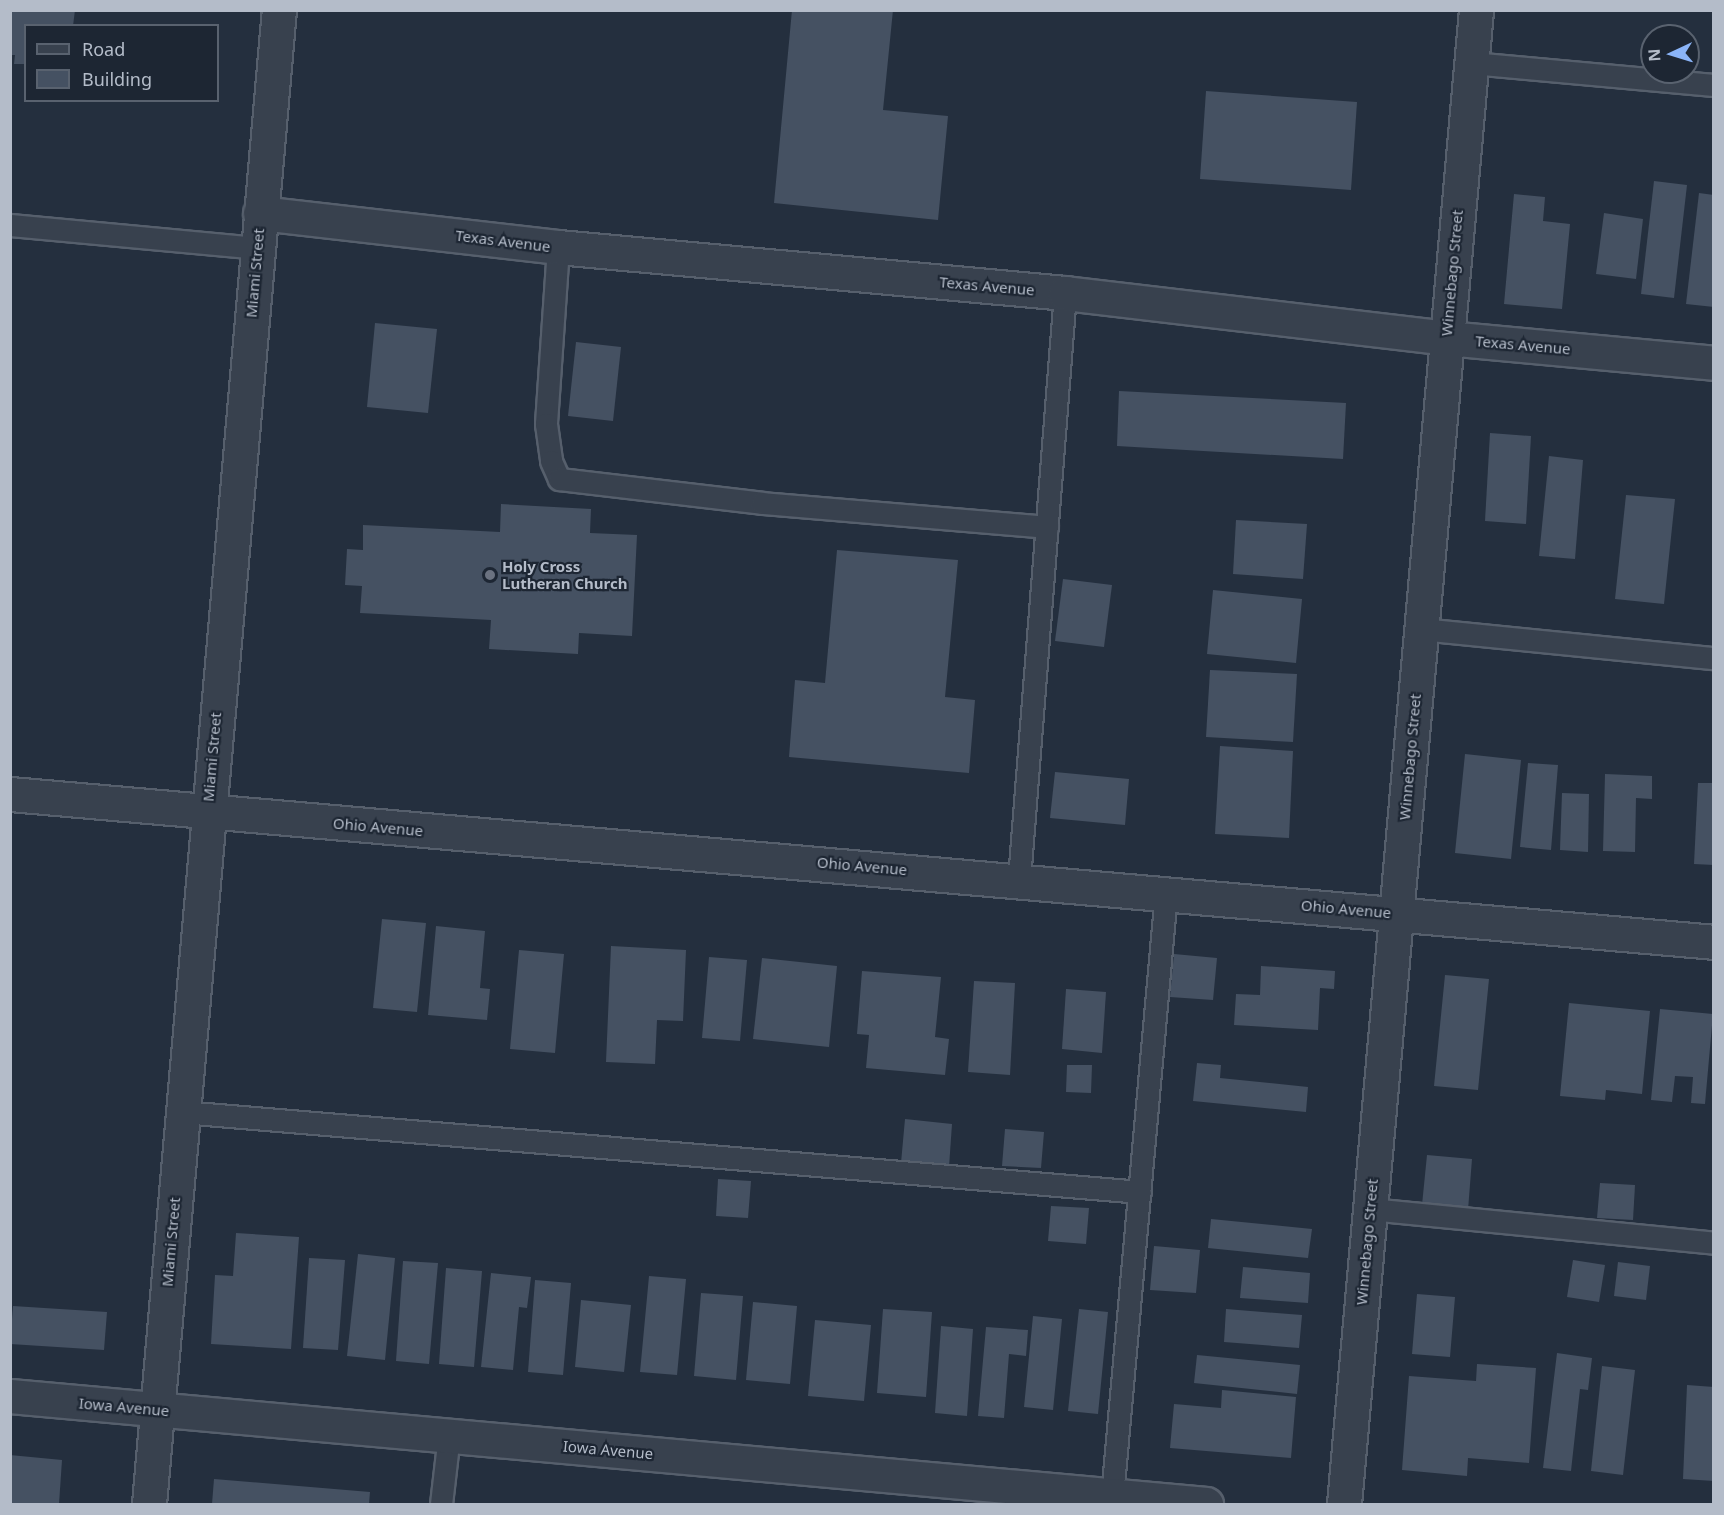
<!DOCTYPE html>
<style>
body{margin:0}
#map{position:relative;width:1724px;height:1515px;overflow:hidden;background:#242f3e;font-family:"Noto Sans",sans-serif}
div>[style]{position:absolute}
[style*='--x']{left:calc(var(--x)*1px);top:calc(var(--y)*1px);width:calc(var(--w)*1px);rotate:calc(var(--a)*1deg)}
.building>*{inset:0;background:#455162}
.roads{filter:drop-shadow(2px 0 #565f6c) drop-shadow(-2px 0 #565f6c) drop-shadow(0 2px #565f6c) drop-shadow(0 -2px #565f6c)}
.service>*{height:21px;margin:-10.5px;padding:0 10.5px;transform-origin:10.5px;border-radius:10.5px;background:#38414e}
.minor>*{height:33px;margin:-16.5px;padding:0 16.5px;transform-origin:16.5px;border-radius:16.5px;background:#38414e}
.dots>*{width:16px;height:16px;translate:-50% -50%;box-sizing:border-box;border:3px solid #1d2633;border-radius:50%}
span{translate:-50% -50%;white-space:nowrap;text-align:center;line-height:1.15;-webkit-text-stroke:4.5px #1d2633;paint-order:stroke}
.street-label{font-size:15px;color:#b4bcc9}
.poi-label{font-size:15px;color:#b4bcc9;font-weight:700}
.left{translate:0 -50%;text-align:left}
.frame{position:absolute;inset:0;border:12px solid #b4bcc9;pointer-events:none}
.legend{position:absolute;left:24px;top:24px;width:195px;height:78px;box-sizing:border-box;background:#1d2633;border:2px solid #59626f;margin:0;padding:8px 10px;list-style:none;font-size:18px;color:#b4bcc9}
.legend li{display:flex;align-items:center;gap:12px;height:30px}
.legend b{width:30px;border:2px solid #59626f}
.north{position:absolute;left:1640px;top:24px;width:60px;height:60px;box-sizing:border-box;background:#1d2633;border:2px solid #59626f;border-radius:50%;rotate:266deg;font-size:16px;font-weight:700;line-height:24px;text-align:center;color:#b4bcc9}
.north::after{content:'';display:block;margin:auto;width:21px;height:27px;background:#8ab4f8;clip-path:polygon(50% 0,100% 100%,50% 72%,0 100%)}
</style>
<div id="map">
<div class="building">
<i style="clip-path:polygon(10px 10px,75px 10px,73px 26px,26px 26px,26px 64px,14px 64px,15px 55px,10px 55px)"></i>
<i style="clip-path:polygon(792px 10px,893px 10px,883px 110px,948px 116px,938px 220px,774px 203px)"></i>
<i style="clip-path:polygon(1206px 91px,1357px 102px,1351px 190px,1200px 179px)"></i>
<i style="clip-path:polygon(1654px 181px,1687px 185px,1674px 298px,1641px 294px)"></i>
<i style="clip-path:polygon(1699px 193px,1714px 195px,1714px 307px,1686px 304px)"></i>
<i style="clip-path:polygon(1514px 194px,1545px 197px,1543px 221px,1570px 224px,1562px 309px,1504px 304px)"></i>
<i style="clip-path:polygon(1604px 213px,1643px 219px,1636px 279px,1596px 274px)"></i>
<i style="clip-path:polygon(375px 323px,437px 329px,428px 413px,367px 407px)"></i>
<i style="clip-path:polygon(576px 342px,621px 347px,613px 421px,568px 416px)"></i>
<i style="clip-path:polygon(1119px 391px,1346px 403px,1343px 459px,1117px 446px)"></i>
<i style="clip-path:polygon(1490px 433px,1531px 436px,1526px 524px,1485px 521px)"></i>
<i style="clip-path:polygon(1549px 456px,1583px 460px,1575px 559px,1539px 556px)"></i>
<i style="clip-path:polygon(1626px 495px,1675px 499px,1664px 604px,1615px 599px)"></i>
<i style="clip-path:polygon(501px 504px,591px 509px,590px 533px,637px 535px,632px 636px,579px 633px,578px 654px,489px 649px,491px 620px,360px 613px,362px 586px,345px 585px,347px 549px,363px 550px,363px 525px,500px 532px)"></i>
<i style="clip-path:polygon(1236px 520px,1307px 524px,1303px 579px,1233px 574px)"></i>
<i style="clip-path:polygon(837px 550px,958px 560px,945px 697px,975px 700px,969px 773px,789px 757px,795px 680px,825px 683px)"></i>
<i style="clip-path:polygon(1063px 579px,1112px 585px,1104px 647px,1055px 641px)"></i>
<i style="clip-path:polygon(1213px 590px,1302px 599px,1296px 663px,1207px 654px)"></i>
<i style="clip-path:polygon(1210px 670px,1297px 674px,1293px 742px,1206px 737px)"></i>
<i style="clip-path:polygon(1220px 746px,1293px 751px,1289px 838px,1215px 834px)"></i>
<i style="clip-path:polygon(1465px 754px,1521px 760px,1511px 859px,1455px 853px)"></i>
<i style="clip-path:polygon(1528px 763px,1558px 765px,1551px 850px,1520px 847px)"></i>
<i style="clip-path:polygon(1055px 772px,1129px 779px,1125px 825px,1050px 818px)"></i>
<i style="clip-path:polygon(1605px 774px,1652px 776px,1652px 799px,1636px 798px,1635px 852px,1603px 851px)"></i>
<i style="clip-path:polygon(1698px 783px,1714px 783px,1714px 865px,1694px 864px)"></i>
<i style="clip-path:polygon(1562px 793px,1589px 794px,1588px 852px,1560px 850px)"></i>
<i style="clip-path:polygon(382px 919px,426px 923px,417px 1012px,373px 1008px)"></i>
<i style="clip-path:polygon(436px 926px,485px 931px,480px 988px,490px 989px,487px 1020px,428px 1015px)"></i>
<i style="clip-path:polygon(611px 946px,686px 950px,683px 1021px,657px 1020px,655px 1064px,606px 1062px)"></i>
<i style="clip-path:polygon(519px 950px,564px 954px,555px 1053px,510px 1049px)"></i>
<i style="clip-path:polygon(1174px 954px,1217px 958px,1213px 1000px,1170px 997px)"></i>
<i style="clip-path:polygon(709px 957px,747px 960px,740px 1041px,702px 1038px)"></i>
<i style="clip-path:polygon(762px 958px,837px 966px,829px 1047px,753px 1039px)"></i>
<i style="clip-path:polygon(1261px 966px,1335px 971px,1334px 989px,1320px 988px,1318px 1030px,1234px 1025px,1236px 994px,1260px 995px)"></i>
<i style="clip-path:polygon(862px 971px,941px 977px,935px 1037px,949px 1039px,945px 1075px,866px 1068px,869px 1035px,857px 1034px)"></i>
<i style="clip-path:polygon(1445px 975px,1489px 979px,1478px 1090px,1434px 1086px)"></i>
<i style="clip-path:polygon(974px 981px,1015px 983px,1010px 1075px,968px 1072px)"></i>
<i style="clip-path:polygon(1066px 989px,1106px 992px,1102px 1053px,1062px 1049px)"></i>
<i style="clip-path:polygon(1569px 1003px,1650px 1011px,1642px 1094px,1606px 1090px,1605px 1100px,1560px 1096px)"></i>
<i style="clip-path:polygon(1660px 1009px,1713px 1014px,1705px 1104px,1691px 1103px,1693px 1077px,1675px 1076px,1672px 1102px,1651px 1100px)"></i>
<i style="clip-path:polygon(1197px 1063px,1221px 1065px,1220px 1078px,1308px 1087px,1306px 1112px,1193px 1101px)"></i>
<i style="clip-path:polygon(1067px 1065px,1092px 1065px,1091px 1093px,1066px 1092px)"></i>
<i style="clip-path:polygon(905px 1119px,952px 1124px,949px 1167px,901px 1163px)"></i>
<i style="clip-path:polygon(1005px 1129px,1044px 1132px,1041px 1168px,1002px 1166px)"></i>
<i style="clip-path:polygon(1427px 1155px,1472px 1159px,1468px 1210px,1422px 1205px)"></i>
<i style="clip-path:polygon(718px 1179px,751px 1181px,748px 1218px,716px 1216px)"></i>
<i style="clip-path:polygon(1600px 1183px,1635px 1185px,1633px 1220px,1597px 1218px)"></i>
<i style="clip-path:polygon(1051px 1206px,1089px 1208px,1086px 1244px,1048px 1241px)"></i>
<i style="clip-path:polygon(1211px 1219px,1312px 1229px,1308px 1258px,1208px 1248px)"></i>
<i style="clip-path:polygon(236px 1233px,299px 1237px,291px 1349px,211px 1344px,215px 1275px,233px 1276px)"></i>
<i style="clip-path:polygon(1154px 1246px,1200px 1250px,1196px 1293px,1150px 1290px)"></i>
<i style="clip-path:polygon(358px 1254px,395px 1258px,385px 1360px,347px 1356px)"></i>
<i style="clip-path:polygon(309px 1258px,345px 1260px,338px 1350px,303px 1348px)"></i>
<i style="clip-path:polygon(1573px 1260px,1605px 1265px,1599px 1302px,1567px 1297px)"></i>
<i style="clip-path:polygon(403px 1261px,438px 1263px,429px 1364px,396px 1361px)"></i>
<i style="clip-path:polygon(1618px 1262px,1650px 1266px,1646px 1300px,1614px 1296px)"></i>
<i style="clip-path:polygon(1243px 1267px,1310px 1273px,1308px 1303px,1240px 1298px)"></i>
<i style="clip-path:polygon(446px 1268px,482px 1271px,474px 1367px,439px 1364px)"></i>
<i style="clip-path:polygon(491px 1273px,531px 1277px,527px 1308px,519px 1307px,513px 1370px,481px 1367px)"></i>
<i style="clip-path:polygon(649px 1276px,686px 1279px,677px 1375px,640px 1372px)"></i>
<i style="clip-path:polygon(535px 1280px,571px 1283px,563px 1375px,528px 1372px)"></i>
<i style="clip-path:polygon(701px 1293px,743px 1296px,736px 1380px,694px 1376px)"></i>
<i style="clip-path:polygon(1417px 1294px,1455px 1297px,1450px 1357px,1412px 1354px)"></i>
<i style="clip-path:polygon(581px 1300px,631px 1305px,624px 1372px,575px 1367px)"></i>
<i style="clip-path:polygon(753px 1302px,797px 1306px,790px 1384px,746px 1380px)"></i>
<i style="clip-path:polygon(13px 1306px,107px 1312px,104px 1350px,10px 1344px)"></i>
<i style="clip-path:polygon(883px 1309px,932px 1312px,926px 1397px,877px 1393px)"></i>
<i style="clip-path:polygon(1079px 1309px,1108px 1312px,1098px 1414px,1068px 1411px)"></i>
<i style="clip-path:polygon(1226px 1309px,1302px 1315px,1299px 1348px,1224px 1342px)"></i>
<i style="clip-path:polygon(1033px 1316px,1062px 1319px,1053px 1410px,1024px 1407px)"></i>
<i style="clip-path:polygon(815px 1320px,871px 1325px,864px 1401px,808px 1396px)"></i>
<i style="clip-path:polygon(941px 1326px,973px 1329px,967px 1416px,935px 1413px)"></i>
<i style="clip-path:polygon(986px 1327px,1028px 1330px,1026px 1356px,1009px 1354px,1004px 1418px,978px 1416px)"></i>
<i style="clip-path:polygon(1557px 1353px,1592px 1358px,1588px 1390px,1580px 1389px,1571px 1471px,1543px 1468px)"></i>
<i style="clip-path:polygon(1197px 1355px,1300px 1365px,1297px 1394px,1194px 1383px)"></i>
<i style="clip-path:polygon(1477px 1364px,1536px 1368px,1529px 1463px,1468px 1458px,1467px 1476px,1402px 1470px,1409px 1376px,1476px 1381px)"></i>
<i style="clip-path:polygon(1602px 1366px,1635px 1370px,1623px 1475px,1591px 1471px)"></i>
<i style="clip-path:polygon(1687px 1385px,1714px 1387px,1714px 1481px,1683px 1479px)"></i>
<i style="clip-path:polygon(1222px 1390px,1296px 1397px,1291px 1458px,1170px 1448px,1174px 1404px,1221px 1408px)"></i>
<i style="clip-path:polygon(10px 1455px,62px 1460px,59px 1504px,10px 1504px)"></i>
<i style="clip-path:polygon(214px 1479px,370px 1492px,369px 1504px,212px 1504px)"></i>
</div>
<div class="roads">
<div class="service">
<i style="--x:1471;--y:63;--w:244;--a:5.2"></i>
<i style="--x:10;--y:225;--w:248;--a:5.3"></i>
<i style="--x:558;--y:247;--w:177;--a:93.9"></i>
<i style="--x:546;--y:424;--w:37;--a:82"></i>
<i style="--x:551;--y:461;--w:20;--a:66"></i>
<i style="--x:559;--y:479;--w:204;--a:6.7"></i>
<i style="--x:762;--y:503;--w:286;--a:4.8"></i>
<i style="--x:1421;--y:629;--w:294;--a:5.7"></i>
<i style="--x:1019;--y:879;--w:588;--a:-85.51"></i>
<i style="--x:182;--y:1112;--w:961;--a:4.77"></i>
<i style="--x:1370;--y:1209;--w:346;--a:5.6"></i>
<i style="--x:1112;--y:1496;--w:605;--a:-84.88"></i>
<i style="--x:441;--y:1504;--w:69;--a:-83.4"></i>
</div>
<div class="minor">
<i style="--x:260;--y:213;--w:300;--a:6.5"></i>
<i style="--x:558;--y:247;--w:509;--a:5.18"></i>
<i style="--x:1065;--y:293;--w:385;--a:6.7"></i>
<i style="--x:1447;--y:338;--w:268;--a:5.3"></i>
<i style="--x:10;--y:794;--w:1710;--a:4.96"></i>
<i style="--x:10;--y:1396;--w:1201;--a:5.16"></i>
<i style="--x:149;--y:1504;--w:1500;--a:-85.03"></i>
<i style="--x:1344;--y:1504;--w:1500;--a:-84.95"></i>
</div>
</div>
<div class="dots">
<i style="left:490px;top:575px;background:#6b7280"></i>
</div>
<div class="street-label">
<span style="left:503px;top:241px;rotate:7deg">Texas Avenue</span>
<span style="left:255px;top:273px;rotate:-85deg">Miami Street</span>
<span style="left:1452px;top:273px;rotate:-85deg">Winnebago Street</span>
<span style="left:987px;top:286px;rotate:5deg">Texas Avenue</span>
<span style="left:1523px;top:345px;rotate:5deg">Texas Avenue</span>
<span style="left:212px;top:757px;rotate:-85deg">Miami Street</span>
<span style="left:1410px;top:757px;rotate:-85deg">Winnebago Street</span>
<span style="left:378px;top:827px;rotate:5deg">Ohio Avenue</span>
<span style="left:862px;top:866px;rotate:5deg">Ohio Avenue</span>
<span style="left:1346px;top:909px;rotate:5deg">Ohio Avenue</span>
<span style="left:171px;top:1242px;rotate:-85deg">Miami Street</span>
<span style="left:1367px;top:1242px;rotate:-85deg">Winnebago Street</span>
<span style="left:124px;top:1407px;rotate:5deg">Iowa Avenue</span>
<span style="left:608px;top:1450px;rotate:5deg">Iowa Avenue</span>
</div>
<div class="poi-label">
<span class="left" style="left:502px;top:575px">Holy Cross<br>Lutheran Church</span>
</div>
<div class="frame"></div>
<ul class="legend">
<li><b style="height:8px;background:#38414e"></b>Road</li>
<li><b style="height:16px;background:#455162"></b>Building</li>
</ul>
<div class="north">N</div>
</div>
